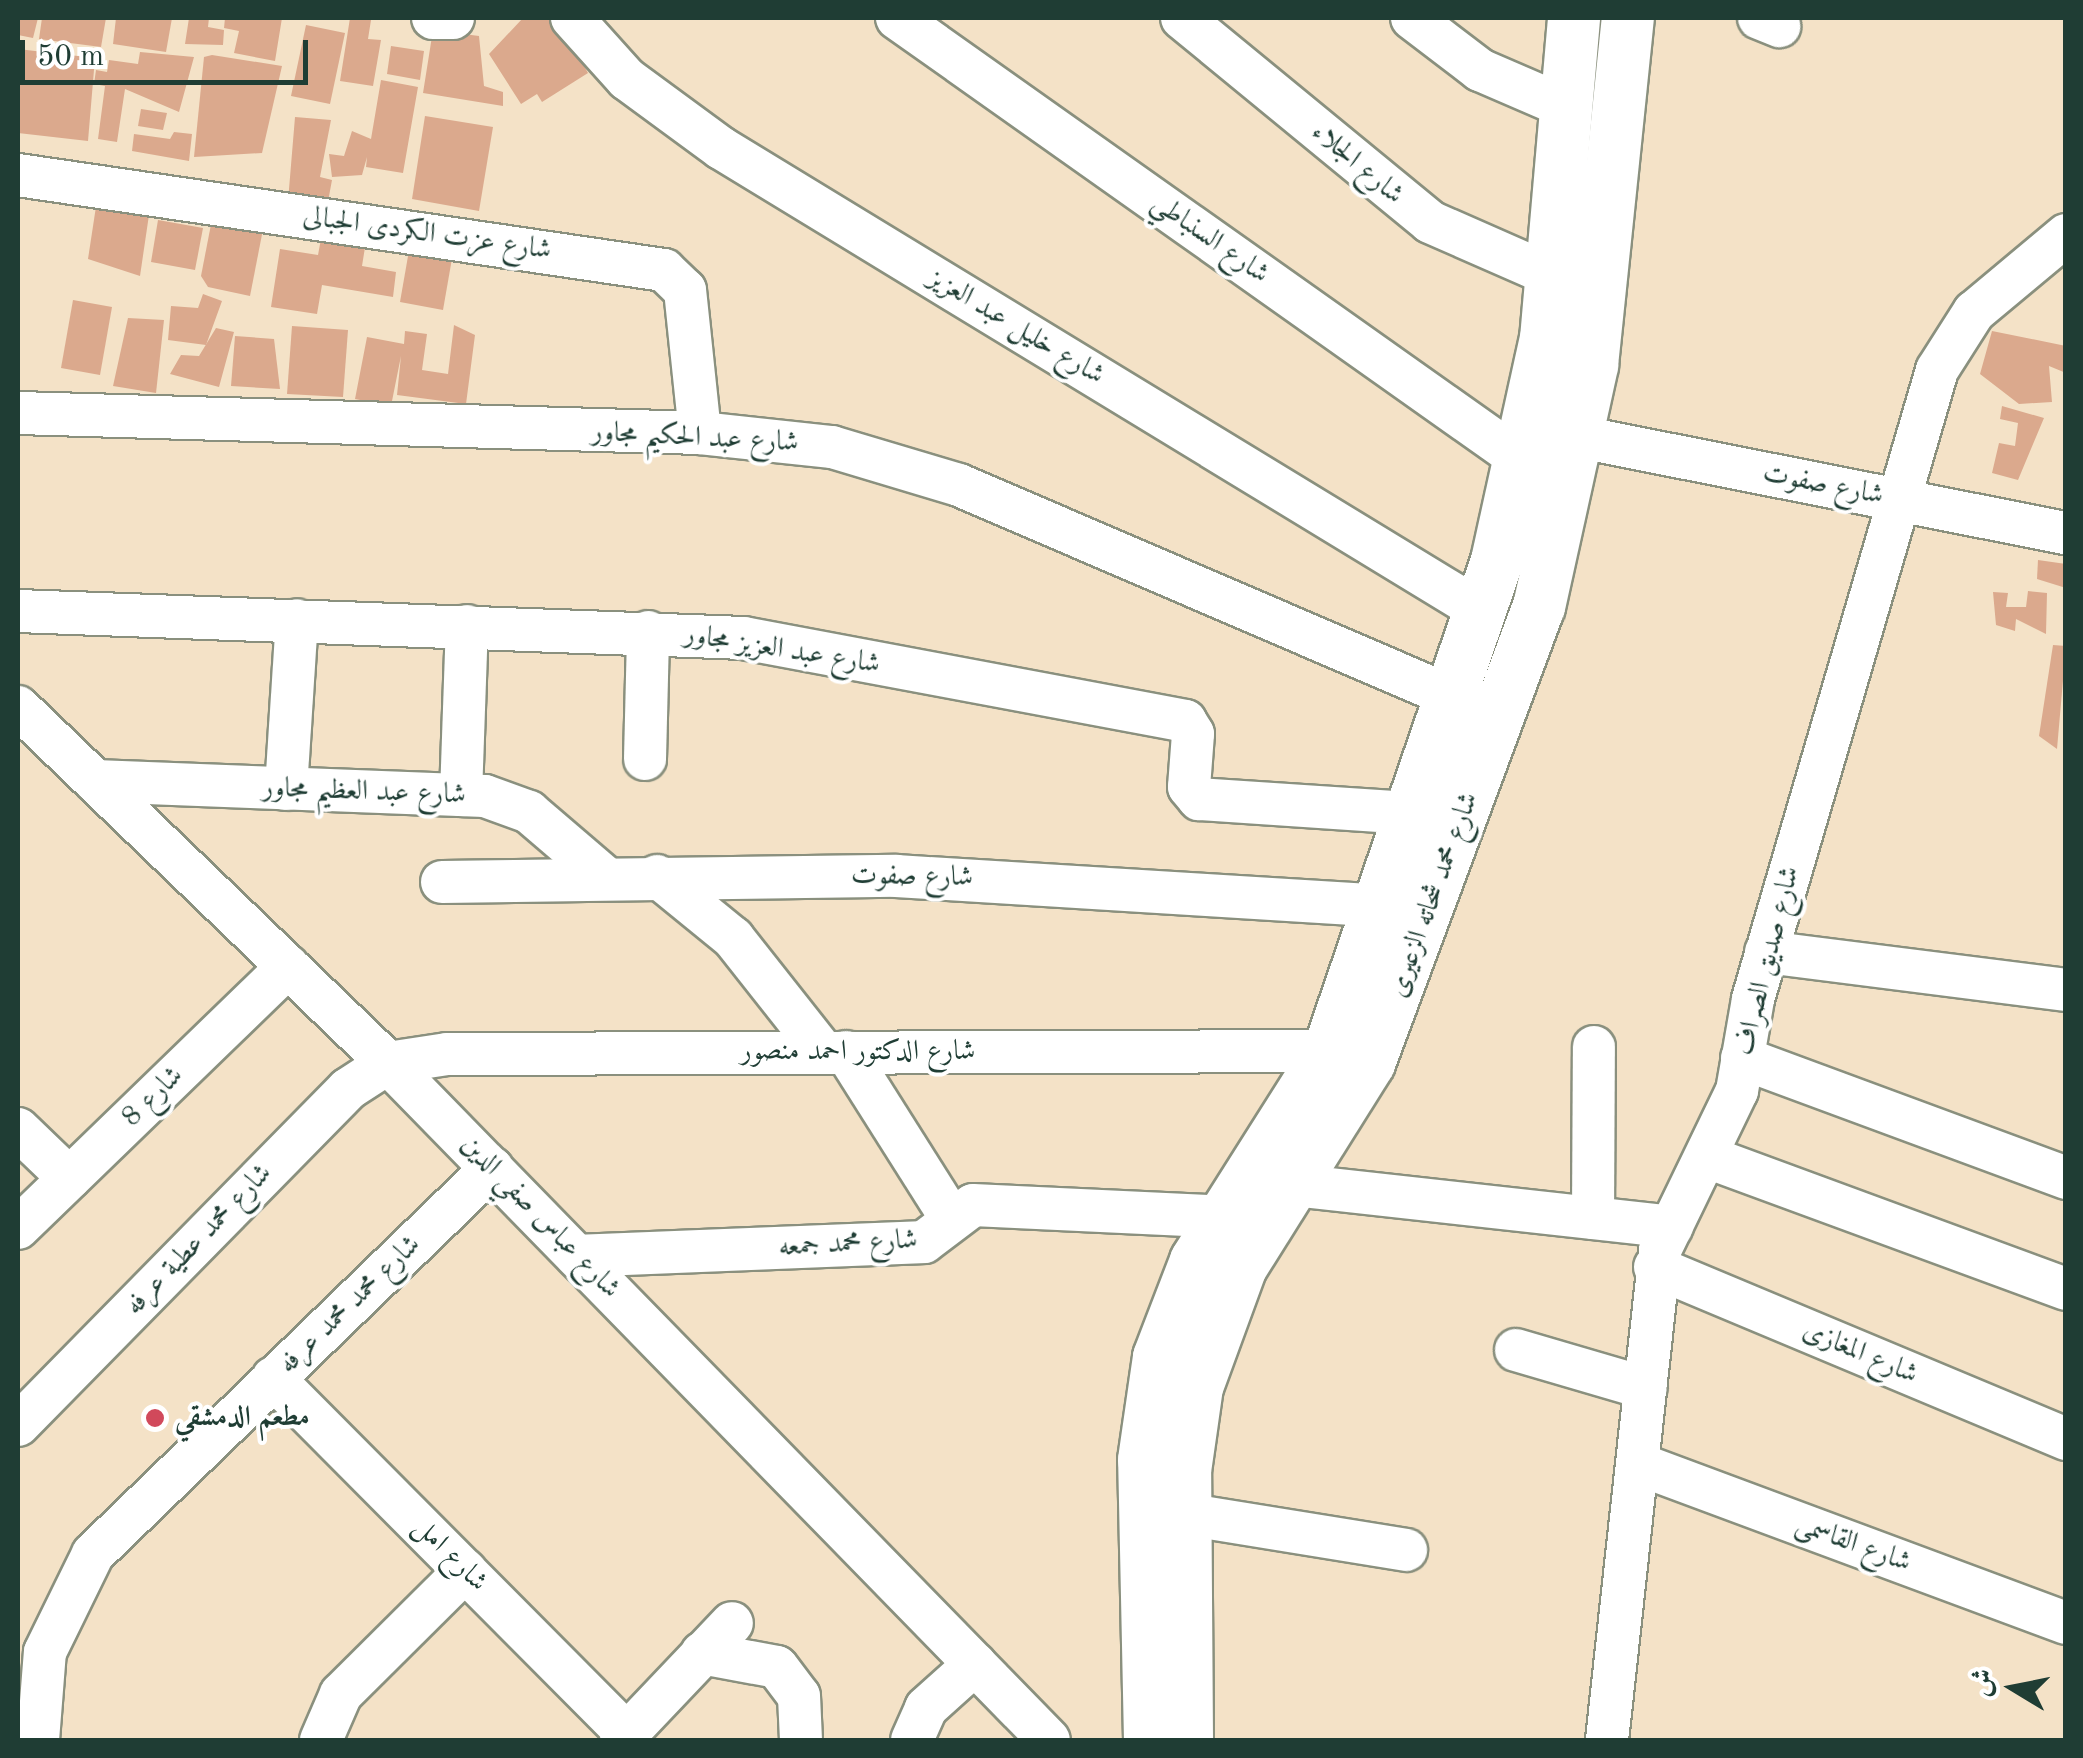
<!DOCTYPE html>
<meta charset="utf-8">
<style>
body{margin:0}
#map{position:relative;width:2083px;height:1758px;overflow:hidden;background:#f4e2c7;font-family:"Old Standard TT",Amiri,serif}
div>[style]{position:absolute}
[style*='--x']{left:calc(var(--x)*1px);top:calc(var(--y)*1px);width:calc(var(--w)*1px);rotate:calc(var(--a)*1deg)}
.building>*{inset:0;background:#dba98d}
.roads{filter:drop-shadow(2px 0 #8a907e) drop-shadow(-2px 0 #8a907e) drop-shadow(0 2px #8a907e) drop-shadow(0 -2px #8a907e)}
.minor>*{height:42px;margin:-21px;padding:0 21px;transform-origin:21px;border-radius:21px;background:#fff}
.tertiary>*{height:52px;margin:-26px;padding:0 26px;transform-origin:26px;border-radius:26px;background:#fff}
.dots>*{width:28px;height:28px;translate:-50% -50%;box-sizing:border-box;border:5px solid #fff;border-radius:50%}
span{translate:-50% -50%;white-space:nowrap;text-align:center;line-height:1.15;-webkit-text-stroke:8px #fff;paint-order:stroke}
.street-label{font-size:28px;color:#1f3d34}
.poi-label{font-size:28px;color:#1f3d34;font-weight:700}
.left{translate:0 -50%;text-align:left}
.frame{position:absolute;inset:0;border:20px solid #1f3d34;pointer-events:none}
.north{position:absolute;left:1963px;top:1638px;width:100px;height:100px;-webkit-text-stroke:8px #fff;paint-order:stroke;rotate:280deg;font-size:28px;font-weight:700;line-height:40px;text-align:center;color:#1f3d34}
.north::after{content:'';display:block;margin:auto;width:35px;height:45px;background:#1f3d34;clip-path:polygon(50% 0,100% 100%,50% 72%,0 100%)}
.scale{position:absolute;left:20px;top:40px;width:288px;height:45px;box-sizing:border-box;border:5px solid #1f3d34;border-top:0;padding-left:12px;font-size:30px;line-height:35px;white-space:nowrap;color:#1f3d34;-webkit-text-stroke:8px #fff;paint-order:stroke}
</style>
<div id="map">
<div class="building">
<i style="clip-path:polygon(18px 18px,38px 18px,33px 38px,18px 35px)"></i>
<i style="clip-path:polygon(42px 18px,106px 18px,101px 47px,39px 39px)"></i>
<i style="clip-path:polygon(116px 18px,172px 18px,166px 52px,113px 44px)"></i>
<i style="clip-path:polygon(189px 18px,209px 18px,208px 27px,224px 30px,223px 45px,185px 44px)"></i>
<i style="clip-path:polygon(225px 18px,282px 18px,275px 61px,234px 53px,239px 31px,224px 28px)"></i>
<i style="clip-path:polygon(350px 18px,371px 20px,368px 39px,381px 40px,373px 86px,340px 81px)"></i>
<i style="clip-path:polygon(523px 18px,557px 18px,588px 73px,542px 102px,537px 94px,521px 104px,489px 54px)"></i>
<i style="clip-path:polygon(306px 25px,345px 33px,330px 104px,291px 96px)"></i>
<i style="clip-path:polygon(433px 30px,479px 36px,484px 86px,503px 92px,503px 106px,423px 93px)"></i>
<i style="clip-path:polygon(391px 46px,424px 51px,420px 80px,387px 74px)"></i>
<i style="clip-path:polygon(18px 49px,95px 58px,88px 141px,18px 133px)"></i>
<i style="clip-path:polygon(140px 52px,194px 57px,179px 112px,125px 89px,117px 142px,98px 139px,105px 86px,94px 84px,96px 70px,107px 72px,109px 60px,138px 64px)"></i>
<i style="clip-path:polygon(212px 55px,282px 66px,262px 153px,194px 157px,204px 57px)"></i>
<i style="clip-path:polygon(381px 80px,418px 87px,403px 173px,366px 167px,367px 157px,362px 175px,332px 177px,329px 154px,344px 156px,352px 131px,371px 139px)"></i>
<i style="clip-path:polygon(141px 109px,167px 113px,163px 130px,138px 126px)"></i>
<i style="clip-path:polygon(425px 116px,493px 127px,479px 211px,412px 199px)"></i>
<i style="clip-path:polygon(295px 117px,331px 120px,320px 177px,332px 180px,327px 207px,288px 201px)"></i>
<i style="clip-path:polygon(174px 132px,192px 134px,189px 161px,132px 151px,134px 134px,170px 139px)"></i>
<i style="clip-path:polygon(97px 200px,150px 208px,140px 276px,88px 259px)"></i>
<i style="clip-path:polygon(214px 209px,265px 219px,250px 296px,208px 287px,201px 276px)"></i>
<i style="clip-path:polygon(158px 220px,203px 228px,195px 270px,151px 262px)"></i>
<i style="clip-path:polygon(323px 228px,367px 235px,362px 266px,396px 272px,393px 297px,322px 285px,317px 314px,271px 307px,280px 249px,318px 255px)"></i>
<i style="clip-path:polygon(411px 239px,454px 247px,443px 310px,400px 302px)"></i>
<i style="clip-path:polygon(203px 294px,222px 301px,206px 345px,168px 340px,171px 306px,198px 308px)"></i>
<i style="clip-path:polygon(73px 300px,112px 307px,100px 375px,61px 368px)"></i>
<i style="clip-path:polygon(128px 318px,164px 320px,156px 393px,113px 386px)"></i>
<i style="clip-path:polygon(454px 325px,475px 335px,466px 404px,397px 395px,401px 356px,391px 406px,355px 399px,367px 337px,404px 344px,405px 331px,427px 334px,422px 370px,448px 374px)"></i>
<i style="clip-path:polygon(292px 326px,348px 330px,343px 397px,287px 394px)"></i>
<i style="clip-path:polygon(216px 328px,234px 332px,219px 387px,170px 374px,181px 355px,199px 356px)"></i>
<i style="clip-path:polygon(1992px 331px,2066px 346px,2066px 373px,2049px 366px,2052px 402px,2019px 404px,1980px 374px)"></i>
<i style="clip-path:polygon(235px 336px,274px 339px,280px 389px,231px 386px)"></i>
<i style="clip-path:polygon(2002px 406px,2044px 418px,2018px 480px,1992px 473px,1999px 443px,2015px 446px,2018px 423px,2000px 419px)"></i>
<i style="clip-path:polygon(2038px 560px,2066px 564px,2066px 588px,2037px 579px)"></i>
<i style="clip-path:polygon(2028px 591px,2047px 593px,2046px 634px,2016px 619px,2015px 631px,1996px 625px,1993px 592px,2008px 593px,2006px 607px,2026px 607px)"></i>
<i style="clip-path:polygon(2053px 645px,2066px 646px,2057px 749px,2039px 736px)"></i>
</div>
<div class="roads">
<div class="minor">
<i style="--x:433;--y:18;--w:20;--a:0"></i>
<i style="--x:572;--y:18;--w:82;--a:48"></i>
<i style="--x:627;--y:79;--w:117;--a:36.3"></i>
<i style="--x:721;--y:148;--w:890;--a:31.35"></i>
<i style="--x:897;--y:18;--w:767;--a:35.29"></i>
<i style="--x:1182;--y:18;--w:321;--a:39.4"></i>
<i style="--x:1430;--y:222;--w:134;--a:23.7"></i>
<i style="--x:1412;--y:18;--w:86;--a:37.4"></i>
<i style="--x:1480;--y:70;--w:94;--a:23.3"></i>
<i style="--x:1759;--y:18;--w:22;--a:22"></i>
<i style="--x:18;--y:175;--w:653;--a:8.37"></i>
<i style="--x:664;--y:270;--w:29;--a:44"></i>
<i style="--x:685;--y:290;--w:144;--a:84"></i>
<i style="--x:18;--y:413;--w:682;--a:1.68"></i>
<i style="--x:700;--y:433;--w:133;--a:6.1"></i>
<i style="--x:832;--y:447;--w:133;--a:16.7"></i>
<i style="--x:959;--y:485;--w:567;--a:23.26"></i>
<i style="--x:1580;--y:437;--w:495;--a:11.2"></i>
<i style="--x:18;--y:611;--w:726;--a:2.13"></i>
<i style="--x:743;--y:638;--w:450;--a:10.6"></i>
<i style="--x:1185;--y:721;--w:15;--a:58"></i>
<i style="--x:1193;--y:734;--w:53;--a:94.3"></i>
<i style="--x:1189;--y:787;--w:16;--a:50"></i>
<i style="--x:1199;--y:799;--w:212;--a:3.8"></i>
<i style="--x:18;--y:707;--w:513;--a:43.9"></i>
<i style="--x:388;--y:1063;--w:946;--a:45.69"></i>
<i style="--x:645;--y:759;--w:127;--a:-88.6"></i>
<i style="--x:95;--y:781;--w:390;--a:2.2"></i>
<i style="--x:485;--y:796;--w:47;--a:20"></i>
<i style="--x:529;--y:812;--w:101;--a:40.6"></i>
<i style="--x:286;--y:789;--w:169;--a:-86.3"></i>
<i style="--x:461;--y:795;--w:169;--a:-88"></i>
<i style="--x:657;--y:876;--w:98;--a:39.2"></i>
<i style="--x:733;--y:938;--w:145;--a:51.7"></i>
<i style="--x:442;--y:882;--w:454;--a:-0.8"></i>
<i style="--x:896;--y:876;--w:486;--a:3.5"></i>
<i style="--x:1766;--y:952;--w:302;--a:7.2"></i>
<i style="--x:846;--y:1052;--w:193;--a:57.7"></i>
<i style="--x:1742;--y:1058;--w:346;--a:20.3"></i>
<i style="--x:18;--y:1129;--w:71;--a:43.9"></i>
<i style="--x:1710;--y:1158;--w:379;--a:20.2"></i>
<i style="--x:1293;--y:1185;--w:381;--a:6.3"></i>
<i style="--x:1593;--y:1218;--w:171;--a:-89.7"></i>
<i style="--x:18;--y:1228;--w:376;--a:-44.1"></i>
<i style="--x:577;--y:1256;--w:347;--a:-2.3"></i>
<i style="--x:924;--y:1242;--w:61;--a:-37.1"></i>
<i style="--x:973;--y:1205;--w:251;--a:2.7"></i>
<i style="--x:1655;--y:1267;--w:446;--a:22.7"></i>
<i style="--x:1516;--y:1350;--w:135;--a:16.3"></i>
<i style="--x:273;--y:1378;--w:501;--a:45.16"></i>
<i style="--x:18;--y:1425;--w:471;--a:-45.5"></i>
<i style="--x:348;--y:1089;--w:48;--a:-33"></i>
<i style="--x:388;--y:1063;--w:60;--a:-8.7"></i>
<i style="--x:447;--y:1054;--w:882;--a:-0.19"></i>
<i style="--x:1641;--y:1465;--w:453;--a:20.4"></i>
<i style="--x:1184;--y:1514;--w:225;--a:9.2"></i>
<i style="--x:702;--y:1653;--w:76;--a:10.6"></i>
<i style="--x:777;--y:1667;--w:36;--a:53"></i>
<i style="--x:799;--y:1696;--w:44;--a:87.4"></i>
<i style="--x:38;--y:1740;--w:88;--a:-85.5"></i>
<i style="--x:45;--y:1652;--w:109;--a:-63.9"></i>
<i style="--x:93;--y:1554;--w:555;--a:-44.05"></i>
<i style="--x:321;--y:1740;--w:50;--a:-66.5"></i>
<i style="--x:341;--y:1694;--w:175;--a:-44.8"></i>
<i style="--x:621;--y:1740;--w:161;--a:-46.5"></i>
<i style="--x:912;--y:1740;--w:35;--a:-66"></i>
<i style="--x:926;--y:1708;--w:66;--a:-41.9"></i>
<i style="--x:1607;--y:1740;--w:493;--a:-83.8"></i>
<i style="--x:1660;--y:1250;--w:177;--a:-64.2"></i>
<i style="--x:1737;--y:1091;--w:93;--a:-80.1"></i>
<i style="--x:1753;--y:999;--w:655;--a:-73.69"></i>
<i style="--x:1937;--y:370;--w:69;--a:-57.5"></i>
<i style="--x:1974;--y:312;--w:120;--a:-39.9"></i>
</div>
<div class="tertiary">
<i style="--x:1150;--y:1740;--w:280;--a:-91.2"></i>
<i style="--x:1144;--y:1460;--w:104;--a:-81.7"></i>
<i style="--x:1159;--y:1357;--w:103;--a:-68.9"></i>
<i style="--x:1196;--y:1261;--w:249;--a:-57.7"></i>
<i style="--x:1329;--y:1051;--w:518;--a:-71.08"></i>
<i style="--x:1497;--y:561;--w:227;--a:-77.6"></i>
<i style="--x:1546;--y:339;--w:322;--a:-85"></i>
<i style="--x:1187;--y:1740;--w:269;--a:-90.4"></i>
<i style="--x:1185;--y:1471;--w:85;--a:-81.9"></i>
<i style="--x:1197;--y:1387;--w:128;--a:-69.9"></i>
<i style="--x:1241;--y:1267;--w:241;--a:-57.9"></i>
<i style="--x:1369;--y:1063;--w:487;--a:-69.6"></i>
<i style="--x:1539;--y:607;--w:248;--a:-77.6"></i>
<i style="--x:1592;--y:365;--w:349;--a:-84.1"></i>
</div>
</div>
<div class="dots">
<i style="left:155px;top:1418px;background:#d1495b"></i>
</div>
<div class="street-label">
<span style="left:1357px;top:164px;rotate:40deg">شارع الجلاء</span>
<span style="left:427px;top:234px;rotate:8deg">شارع عزت الكردى الجبالى</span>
<span style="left:1210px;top:239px;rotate:35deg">شارع السنباطي</span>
<span style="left:1016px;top:327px;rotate:31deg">شارع خليل عبد العزيز</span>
<span style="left:695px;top:438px;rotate:3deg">شارع عبد الحكيم مجاور</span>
<span style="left:1823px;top:485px;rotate:11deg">شارع صفوت</span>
<span style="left:782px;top:650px;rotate:9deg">شارع عبد العزيز مجاور</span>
<span style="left:364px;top:792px;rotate:2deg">شارع عبد العظيم مجاور</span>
<span style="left:912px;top:877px;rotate:1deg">شارع صفوت</span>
<span style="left:1434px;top:895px;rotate:-70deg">شارع محمد شحاته الزعيرى</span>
<span style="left:1768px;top:961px;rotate:-76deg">شارع صديق الصراف</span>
<span style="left:858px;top:1052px">شارع الدكتور احمد منصور</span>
<span style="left:153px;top:1097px;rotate:-44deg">شارع 8</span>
<span style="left:540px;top:1217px;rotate:46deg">شارع عباس صفي الدين</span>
<span style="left:199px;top:1240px;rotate:-46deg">شارع محمد عطية عرفه</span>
<span style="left:848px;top:1244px;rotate:-3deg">شارع محمد جمعه</span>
<span style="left:350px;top:1305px;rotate:-44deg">شارع محمد محمد عرفه</span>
<span style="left:1860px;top:1353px;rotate:23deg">شارع المغازى</span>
<span style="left:1853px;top:1544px;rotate:20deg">شارع القاسمى</span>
<span style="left:450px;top:1555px;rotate:45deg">شارع امل</span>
</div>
<div class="poi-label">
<span class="left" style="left:175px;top:1418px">مطعم الدمشقي</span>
</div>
<div class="frame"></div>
<div class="north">ش</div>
<div class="scale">50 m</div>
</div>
